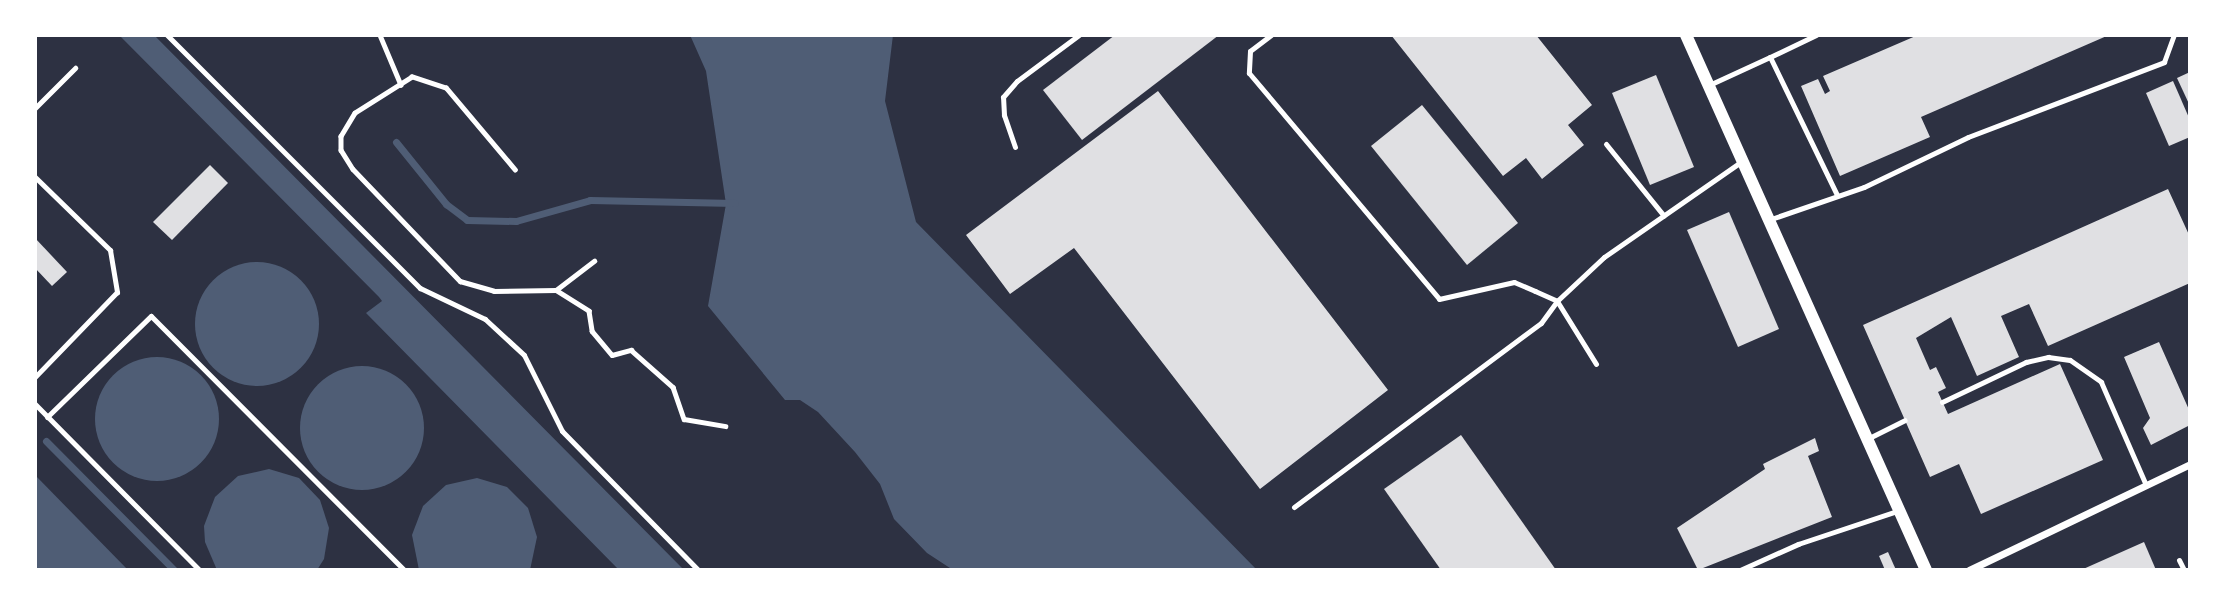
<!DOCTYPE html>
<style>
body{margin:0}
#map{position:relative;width:2225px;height:605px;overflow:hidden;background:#2d3142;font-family:"Exo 2",sans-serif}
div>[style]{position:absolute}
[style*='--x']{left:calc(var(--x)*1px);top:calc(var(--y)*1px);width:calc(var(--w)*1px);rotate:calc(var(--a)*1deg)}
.water>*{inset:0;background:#4f5d75}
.round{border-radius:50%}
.stream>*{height:7px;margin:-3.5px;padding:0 3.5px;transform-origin:3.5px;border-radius:3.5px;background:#4f5d75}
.building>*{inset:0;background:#e0e0e3}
.path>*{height:4.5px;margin:-2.25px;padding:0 2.25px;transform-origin:2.25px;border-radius:2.25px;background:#fff}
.service>*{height:5px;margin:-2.5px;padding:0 2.5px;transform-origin:2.5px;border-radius:2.5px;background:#fff}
.minor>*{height:7px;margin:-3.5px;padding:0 3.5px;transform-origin:3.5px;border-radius:3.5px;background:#fff}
.tertiary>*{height:12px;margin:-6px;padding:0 6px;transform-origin:6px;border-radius:6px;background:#fff}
span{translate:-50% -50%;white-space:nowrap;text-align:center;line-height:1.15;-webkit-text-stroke:7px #fff;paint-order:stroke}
.frame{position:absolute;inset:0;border:37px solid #fff;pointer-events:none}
</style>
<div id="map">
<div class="water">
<i style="clip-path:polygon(119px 35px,154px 35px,684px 570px,619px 570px,366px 313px,382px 301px,379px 297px)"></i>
<i style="clip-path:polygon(690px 35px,893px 35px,885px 101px,916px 222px,1257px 570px,953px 570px,927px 553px,894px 519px,880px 484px,855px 452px,818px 412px,800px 400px,785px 400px,708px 306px,726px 204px,706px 71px)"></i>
<i class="round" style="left:195px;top:262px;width:124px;height:124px"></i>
<i class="round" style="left:95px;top:357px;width:124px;height:124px"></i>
<i class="round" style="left:300px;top:366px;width:124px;height:124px"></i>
<i style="clip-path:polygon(269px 469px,299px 478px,320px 500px,329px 528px,324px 559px,317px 570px,217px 570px,205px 542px,204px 526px,215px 497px,238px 476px)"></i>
<i style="clip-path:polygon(35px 475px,128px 570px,35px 570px)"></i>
<i style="clip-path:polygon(477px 478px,507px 487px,528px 508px,537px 537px,530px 570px,419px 570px,412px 535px,423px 506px,446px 485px)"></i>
</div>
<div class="stream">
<i style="--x:396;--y:142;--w:80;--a:51.1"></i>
<i style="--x:446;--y:204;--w:26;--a:37"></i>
<i style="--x:467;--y:220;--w:49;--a:1.2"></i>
<i style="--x:516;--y:221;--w:77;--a:-15.8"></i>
<i style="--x:590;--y:200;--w:145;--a:1.2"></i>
<i style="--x:46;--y:441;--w:182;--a:45.2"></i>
</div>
<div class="building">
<i style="clip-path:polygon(1115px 35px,1219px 35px,1082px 140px,1043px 90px)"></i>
<i style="clip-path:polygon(1391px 35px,1536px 35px,1592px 105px,1568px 125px,1584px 145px,1542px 179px,1526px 158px,1503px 176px)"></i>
<i style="clip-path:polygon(1918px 35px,2109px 35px,1921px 117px,1930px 137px,1840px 176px,1801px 86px,1818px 79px,1825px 94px,1830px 91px,1823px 76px)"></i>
<i style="clip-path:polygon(2190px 72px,2190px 106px,2177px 78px)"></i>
<i style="clip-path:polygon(1656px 75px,1694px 167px,1650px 185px,1612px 93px)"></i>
<i style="clip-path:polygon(2173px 81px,2190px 120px,2190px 137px,2169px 146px,2146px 93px)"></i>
<i style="clip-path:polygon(1158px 91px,1388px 390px,1260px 489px,1074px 248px,1010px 294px,966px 235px)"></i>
<i style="clip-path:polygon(1422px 105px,1518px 223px,1467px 265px,1371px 146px)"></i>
<i style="clip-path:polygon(210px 165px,228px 183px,172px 240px,153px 222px)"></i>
<i style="clip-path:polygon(2168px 189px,2190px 237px,2190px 283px,2048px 346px,2029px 304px,2001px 316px,2019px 357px,1977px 376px,1951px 317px,1916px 338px,1930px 370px,1936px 367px,1946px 388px,1938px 392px,1948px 414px,2060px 364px,2103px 460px,1981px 514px,1959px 464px,1930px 477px,1863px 325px)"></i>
<i style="clip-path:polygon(1729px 212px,1779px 329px,1738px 347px,1687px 230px)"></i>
<i style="clip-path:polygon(35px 238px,67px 272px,52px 286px,35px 268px)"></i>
<i style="clip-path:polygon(2159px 342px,2190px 412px,2190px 425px,2151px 445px,2143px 428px,2150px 418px,2124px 357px)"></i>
<i style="clip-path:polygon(1461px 435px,1530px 533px,1556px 570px,1441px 570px,1384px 489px)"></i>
<i style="clip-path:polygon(1815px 438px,1819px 451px,1808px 456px,1832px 517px,1698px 570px,1677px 528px,1765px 469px,1763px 464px)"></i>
<i style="clip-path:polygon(2144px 542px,2156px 570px,2081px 570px)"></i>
<i style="clip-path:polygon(1888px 552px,1896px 570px,1885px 570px,1879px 556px)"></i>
</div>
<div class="path">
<i style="--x:380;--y:35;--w:54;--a:67.2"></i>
<i style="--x:515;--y:170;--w:107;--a:-130.1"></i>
<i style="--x:446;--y:88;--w:36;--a:-162"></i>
<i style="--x:412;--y:77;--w:67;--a:147.7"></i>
<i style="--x:355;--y:113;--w:27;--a:121"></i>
<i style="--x:341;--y:136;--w:14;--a:90"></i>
<i style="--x:341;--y:150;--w:22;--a:58"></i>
<i style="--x:353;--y:169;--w:155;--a:46.3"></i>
<i style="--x:460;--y:281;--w:35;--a:16"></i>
<i style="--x:494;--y:291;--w:62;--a:-0.9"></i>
<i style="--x:556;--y:290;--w:48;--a:-37.3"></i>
<i style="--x:556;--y:290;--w:39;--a:32"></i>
<i style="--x:589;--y:311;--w:20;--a:81"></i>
<i style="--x:592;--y:331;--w:31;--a:50"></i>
<i style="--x:612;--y:355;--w:20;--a:-15"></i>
<i style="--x:631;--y:350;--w:56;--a:41.4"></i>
<i style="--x:673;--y:387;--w:34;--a:71"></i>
<i style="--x:684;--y:419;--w:42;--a:9.7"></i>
</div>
<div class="service">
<i style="--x:167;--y:35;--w:358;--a:45"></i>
<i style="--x:420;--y:288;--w:72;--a:25.5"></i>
<i style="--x:485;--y:319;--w:53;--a:42.7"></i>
<i style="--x:524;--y:355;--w:85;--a:63.4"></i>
<i style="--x:562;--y:431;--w:194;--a:45.6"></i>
<i style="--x:1271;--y:35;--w:26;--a:143"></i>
<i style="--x:1250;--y:51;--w:22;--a:93"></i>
<i style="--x:1249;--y:73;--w:295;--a:49.9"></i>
<i style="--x:1439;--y:299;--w:77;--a:-12.8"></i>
<i style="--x:1514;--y:282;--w:23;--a:23"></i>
<i style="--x:1535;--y:291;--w:24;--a:24"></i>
<i style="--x:1557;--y:301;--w:74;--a:58.2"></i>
<i style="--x:1816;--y:35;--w:51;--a:154.4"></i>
<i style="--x:1770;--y:57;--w:153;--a:64.1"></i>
<i style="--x:1709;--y:85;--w:67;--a:-24.7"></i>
<i style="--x:35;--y:108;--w:57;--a:-45"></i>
<i style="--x:1606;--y:144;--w:92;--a:51.1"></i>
<i style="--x:1015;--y:147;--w:34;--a:-109"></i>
<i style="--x:1004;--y:115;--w:18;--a:-93"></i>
<i style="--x:1003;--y:97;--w:21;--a:-49"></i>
<i style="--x:1017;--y:81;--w:77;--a:-36.6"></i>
<i style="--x:35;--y:177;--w:105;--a:44.2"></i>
<i style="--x:110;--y:250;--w:43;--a:80.5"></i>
<i style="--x:117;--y:292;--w:118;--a:134"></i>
<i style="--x:1771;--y:219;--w:98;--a:-19"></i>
<i style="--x:1864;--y:187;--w:115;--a:-25.7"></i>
<i style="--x:1968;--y:137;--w:210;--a:-20.9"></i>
<i style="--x:2164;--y:62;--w:29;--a:-70"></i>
<i style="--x:1942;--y:402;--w:93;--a:-25.5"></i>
<i style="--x:2026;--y:362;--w:23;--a:-13"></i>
<i style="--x:2048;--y:357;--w:22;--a:8"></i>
<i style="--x:2070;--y:360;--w:38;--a:35"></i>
<i style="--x:2101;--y:382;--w:112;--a:66.4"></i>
<i style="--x:35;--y:404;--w:233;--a:45.3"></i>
<i style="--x:47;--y:417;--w:145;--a:-44.2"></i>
<i style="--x:151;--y:316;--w:359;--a:45.1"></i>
<i style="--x:1867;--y:439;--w:42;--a:-26.6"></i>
<i style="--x:1294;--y:507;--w:308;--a:-36.7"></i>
<i style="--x:1541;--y:323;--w:27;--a:-54"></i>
<i style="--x:1557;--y:301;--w:64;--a:-43.1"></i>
<i style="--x:1604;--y:257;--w:168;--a:-34.8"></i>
<i style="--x:2179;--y:560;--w:11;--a:63"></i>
<i style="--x:1740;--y:570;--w:64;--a:-24.1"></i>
<i style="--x:1798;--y:544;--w:104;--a:-18.4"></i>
</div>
<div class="minor">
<i style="--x:1969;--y:570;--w:245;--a:-25.6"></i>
</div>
<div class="tertiary">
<i style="--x:1686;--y:35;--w:586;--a:65.84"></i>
</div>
<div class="frame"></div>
</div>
